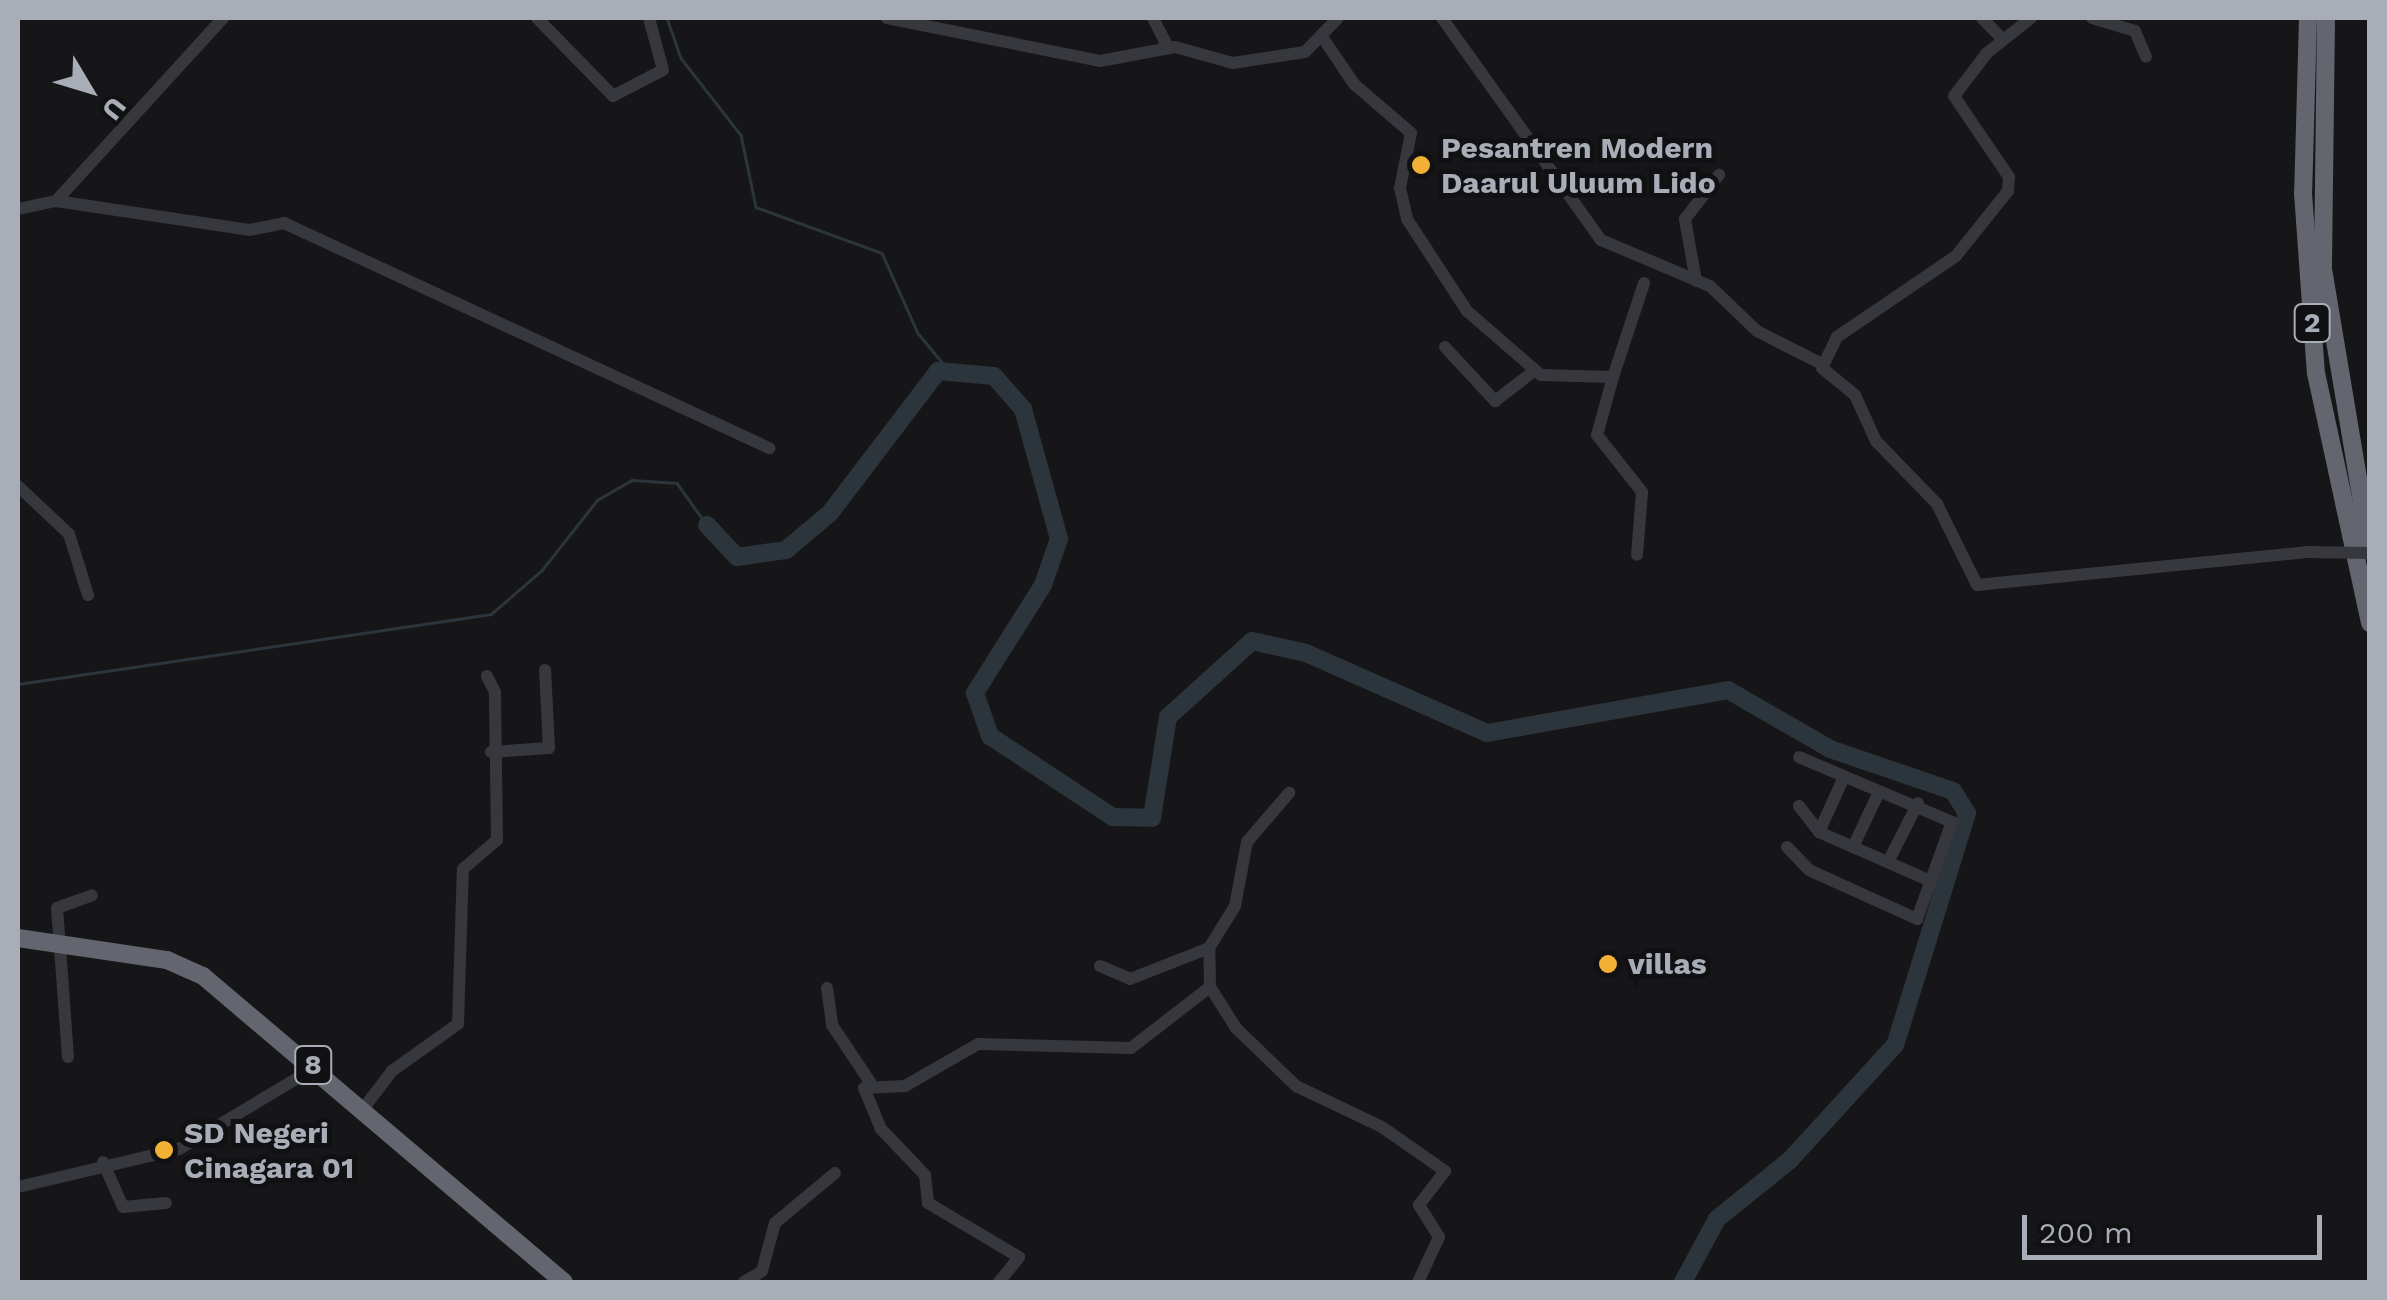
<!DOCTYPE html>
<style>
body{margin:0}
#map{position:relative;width:2387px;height:1300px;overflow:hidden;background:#161618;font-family:"Work Sans",sans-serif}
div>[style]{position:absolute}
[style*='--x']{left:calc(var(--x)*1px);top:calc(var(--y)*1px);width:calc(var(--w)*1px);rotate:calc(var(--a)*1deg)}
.stream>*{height:2.5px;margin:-1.25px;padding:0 1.25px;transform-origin:1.25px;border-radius:1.25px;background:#2c353c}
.river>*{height:18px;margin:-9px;padding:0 9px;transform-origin:9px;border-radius:9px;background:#2c353c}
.minor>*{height:12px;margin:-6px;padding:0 6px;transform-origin:6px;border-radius:6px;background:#37383d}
.highway>*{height:18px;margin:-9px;padding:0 9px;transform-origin:9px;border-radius:9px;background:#63666e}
.minor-bridge>*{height:12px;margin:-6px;padding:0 6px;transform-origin:6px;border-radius:6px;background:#37383d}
.dots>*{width:28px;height:28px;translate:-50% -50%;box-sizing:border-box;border:5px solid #111113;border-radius:50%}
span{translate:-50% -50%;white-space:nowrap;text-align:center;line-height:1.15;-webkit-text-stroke:10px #111113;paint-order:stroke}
.shield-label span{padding:2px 8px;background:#111113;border:2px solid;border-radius:8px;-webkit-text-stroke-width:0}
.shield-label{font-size:28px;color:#a8adb8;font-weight:700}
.poi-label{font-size:30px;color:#a8adb8;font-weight:700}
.left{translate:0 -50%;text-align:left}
.frame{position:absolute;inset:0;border:20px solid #a8adb8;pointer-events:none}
.north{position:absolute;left:40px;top:40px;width:100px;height:100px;-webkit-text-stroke:8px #111113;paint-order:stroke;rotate:128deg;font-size:28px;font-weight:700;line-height:40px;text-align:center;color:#a8adb8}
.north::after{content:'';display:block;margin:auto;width:35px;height:45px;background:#a8adb8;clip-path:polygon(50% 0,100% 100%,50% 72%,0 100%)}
.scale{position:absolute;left:2022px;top:1215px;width:300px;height:45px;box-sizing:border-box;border:5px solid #a8adb8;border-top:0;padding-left:12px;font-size:30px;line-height:35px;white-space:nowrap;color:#a8adb8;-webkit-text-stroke:8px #111113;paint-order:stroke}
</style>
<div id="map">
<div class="stream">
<i style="--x:667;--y:18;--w:42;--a:70.7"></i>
<i style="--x:681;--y:58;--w:98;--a:52.1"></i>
<i style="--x:741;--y:135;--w:74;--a:78.2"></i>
<i style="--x:756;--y:207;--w:134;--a:20.1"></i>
<i style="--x:882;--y:253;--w:88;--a:65.8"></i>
<i style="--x:918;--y:333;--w:43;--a:50.7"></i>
<i style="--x:18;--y:684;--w:478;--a:-8.4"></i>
<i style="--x:491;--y:614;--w:67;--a:-40.8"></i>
<i style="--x:542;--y:570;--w:89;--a:-51.8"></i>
<i style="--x:597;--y:500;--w:40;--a:-29.7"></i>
<i style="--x:632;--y:480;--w:45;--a:3.8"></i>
<i style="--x:677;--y:483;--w:52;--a:54.5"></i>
</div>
<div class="river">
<i style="--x:707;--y:525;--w:44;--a:46.8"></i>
<i style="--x:737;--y:557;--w:49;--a:-8.1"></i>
<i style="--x:786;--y:550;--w:57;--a:-40.1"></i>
<i style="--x:830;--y:513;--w:178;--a:-52.7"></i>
<i style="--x:938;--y:371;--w:56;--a:5.1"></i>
<i style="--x:994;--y:376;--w:44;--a:48.7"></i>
<i style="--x:1023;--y:409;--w:135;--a:74.5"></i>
<i style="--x:1059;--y:539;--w:49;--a:109.2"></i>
<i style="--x:1043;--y:585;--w:128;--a:122.2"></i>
<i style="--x:975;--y:693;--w:46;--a:70.8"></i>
<i style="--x:990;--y:736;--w:147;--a:33.4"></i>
<i style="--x:1113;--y:817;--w:39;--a:1"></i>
<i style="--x:1152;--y:818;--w:102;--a:-81"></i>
<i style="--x:1168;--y:717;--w:113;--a:-42.1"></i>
<i style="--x:1252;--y:641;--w:55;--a:12.5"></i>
<i style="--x:1306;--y:653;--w:198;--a:23.8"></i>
<i style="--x:1487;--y:733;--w:245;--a:-10.1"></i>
<i style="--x:1728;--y:690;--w:118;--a:30"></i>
<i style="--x:1830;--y:749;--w:130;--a:18.9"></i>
<i style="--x:1953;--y:791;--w:26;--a:58"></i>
<i style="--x:1967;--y:813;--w:243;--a:107.2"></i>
<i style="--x:1895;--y:1045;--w:156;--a:132.4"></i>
<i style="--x:1790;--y:1160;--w:94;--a:141.1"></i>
<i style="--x:1717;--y:1219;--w:72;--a:118.4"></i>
</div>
<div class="minor">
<i style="--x:537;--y:18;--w:109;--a:45.7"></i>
<i style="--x:613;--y:96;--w:56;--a:-27.5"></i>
<i style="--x:663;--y:70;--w:54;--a:-105.1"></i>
<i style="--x:887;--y:18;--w:217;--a:11.4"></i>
<i style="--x:1100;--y:61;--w:76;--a:-10.6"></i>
<i style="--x:1175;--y:47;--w:60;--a:15.4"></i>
<i style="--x:1233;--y:63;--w:73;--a:-8.7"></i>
<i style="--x:1305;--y:52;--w:47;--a:-45.9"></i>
<i style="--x:1153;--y:18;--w:34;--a:63"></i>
<i style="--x:1442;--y:18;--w:273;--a:54.4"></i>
<i style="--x:1601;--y:240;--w:118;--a:22.9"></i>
<i style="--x:1710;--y:286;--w:65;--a:43.8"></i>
<i style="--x:1757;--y:331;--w:71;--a:26.9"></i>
<i style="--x:1982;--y:18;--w:29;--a:46"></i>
<i style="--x:2031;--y:18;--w:56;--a:141.5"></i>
<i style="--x:1987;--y:53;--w:54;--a:127.5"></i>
<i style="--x:1954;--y:96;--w:98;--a:55.8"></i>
<i style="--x:2009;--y:177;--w:14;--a:94"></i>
<i style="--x:2008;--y:191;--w:83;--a:128.7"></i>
<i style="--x:1956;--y:256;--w:144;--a:145.8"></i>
<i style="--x:1837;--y:337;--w:34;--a:116"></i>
<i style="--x:1822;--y:368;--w:43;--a:39.3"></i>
<i style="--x:1855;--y:395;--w:51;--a:65.5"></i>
<i style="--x:1876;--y:441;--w:88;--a:45.9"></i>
<i style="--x:1937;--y:504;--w:90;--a:63.7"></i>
<i style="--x:1977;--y:585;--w:331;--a:-5.7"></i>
<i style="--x:2092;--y:18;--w:45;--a:16.8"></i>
<i style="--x:2135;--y:31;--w:28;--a:67"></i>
<i style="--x:1325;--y:41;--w:52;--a:56"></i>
<i style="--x:1354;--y:84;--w:75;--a:40.7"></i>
<i style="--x:1411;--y:133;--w:56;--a:101.3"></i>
<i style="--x:1400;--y:188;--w:32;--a:77"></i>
<i style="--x:1407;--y:219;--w:110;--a:56.9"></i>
<i style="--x:1467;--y:311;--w:98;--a:40.9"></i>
<i style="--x:1541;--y:375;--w:72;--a:1.6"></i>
<i style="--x:1613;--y:377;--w:60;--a:105.4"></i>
<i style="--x:1597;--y:435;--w:73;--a:51.7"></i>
<i style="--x:1642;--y:492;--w:63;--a:94.5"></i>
<i style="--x:56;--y:201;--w:248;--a:-47.6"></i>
<i style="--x:18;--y:209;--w:39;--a:-12"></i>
<i style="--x:56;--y:201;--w:195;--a:8.5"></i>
<i style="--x:249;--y:230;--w:36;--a:-11"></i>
<i style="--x:284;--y:223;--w:535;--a:24.89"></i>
<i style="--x:1696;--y:281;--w:63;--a:-100.1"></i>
<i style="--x:1685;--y:219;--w:56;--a:-52.3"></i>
<i style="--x:1445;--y:347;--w:74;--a:47.2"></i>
<i style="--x:1495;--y:401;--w:49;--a:-37.6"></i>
<i style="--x:1613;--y:377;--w:99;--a:-71.7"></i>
<i style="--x:18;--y:486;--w:70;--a:43.3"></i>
<i style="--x:69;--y:534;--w:64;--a:72.7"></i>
<i style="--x:491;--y:752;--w:58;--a:-3.9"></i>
<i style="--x:549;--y:748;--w:78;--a:-92.9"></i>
<i style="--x:1799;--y:806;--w:33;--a:52"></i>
<i style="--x:1819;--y:832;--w:58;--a:-65.6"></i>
<i style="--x:1819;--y:832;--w:37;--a:24"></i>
<i style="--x:1853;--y:847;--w:61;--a:-64.7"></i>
<i style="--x:1787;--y:847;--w:32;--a:46"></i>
<i style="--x:1809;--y:870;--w:119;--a:24.4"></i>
<i style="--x:1917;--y:919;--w:103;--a:-70.2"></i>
<i style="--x:1952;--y:822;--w:166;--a:-157"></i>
<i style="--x:1853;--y:847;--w:82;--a:23.7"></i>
<i style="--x:1888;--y:862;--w:66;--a:-63"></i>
<i style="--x:1100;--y:966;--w:33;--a:23"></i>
<i style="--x:1130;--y:979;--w:85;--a:-21.4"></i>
<i style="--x:1210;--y:987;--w:49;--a:57.6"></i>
<i style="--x:1236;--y:1028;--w:83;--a:44"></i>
<i style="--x:1296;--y:1086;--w:95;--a:25.5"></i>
<i style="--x:1382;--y:1127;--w:77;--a:34.9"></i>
<i style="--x:1445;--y:1171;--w:43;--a:127.4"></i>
<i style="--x:1419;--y:1205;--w:38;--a:58"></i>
<i style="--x:1439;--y:1237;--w:50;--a:115"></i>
<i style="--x:827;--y:988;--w:37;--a:82"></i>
<i style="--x:832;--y:1025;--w:69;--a:56.3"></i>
<i style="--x:68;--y:1057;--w:149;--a:-94.2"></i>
<i style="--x:57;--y:908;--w:37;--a:-20"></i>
<i style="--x:363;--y:1109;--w:48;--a:-52.7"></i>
<i style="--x:392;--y:1071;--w:81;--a:-35.5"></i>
<i style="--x:458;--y:1024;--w:155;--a:-88.2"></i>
<i style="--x:463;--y:869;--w:45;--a:-40.5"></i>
<i style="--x:497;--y:840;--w:148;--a:-90.8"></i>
<i style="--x:495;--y:692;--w:18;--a:-117"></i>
<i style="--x:103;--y:1162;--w:49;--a:66"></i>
<i style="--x:123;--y:1207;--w:43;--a:-5.3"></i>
<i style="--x:18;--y:1187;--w:165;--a:-13.3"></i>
<i style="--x:179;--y:1149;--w:160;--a:-30.9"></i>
<i style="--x:744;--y:1282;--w:21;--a:-31"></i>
<i style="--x:762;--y:1271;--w:50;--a:-74.8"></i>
<i style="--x:775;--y:1223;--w:78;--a:-39.8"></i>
<i style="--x:999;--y:1282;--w:32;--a:-51"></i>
<i style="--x:1019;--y:1257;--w:106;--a:-149.3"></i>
<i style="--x:928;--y:1203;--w:28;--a:-96"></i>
<i style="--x:925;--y:1175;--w:64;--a:-133.7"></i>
<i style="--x:881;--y:1129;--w:44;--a:-112.5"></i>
<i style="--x:864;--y:1088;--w:41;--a:-2.8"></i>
<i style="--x:905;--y:1086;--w:84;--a:-29.9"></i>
<i style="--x:978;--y:1044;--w:153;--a:1.5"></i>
<i style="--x:1131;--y:1048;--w:100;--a:-37.7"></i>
<i style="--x:1210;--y:987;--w:39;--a:-91"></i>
<i style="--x:1209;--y:948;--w:49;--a:-58.2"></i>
<i style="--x:1235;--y:906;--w:65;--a:-79.4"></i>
<i style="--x:1247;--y:842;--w:65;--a:-49.4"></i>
</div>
<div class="highway">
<i style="--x:2308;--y:18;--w:175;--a:91.6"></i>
<i style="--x:2303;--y:193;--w:180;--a:85.9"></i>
<i style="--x:2316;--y:373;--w:256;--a:77.8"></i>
<i style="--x:2326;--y:18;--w:251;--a:90.7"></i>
<i style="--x:2323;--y:269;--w:286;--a:80.5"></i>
<i style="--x:18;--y:938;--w:151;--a:8.4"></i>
<i style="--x:167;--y:960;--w:39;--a:24"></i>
<i style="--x:203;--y:976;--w:473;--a:40.3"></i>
</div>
<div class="minor-bridge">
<i style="--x:2306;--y:552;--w:64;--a:0.9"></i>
</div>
<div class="dots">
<i style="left:1421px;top:165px;background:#f2b134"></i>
<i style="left:1608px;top:964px;background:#f2b134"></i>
<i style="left:164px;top:1150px;background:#f2b134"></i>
</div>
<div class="shield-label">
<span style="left:2312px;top:323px">2</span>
<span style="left:313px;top:1065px">8</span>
</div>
<div class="poi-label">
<span class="left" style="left:1441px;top:165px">Pesantren Modern<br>Daarul Uluum Lido</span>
<span class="left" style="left:1628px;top:964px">villas</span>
<span class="left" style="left:184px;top:1150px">SD Negeri<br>Cinagara 01</span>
</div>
<div class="frame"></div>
<div class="north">U</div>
<div class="scale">200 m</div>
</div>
